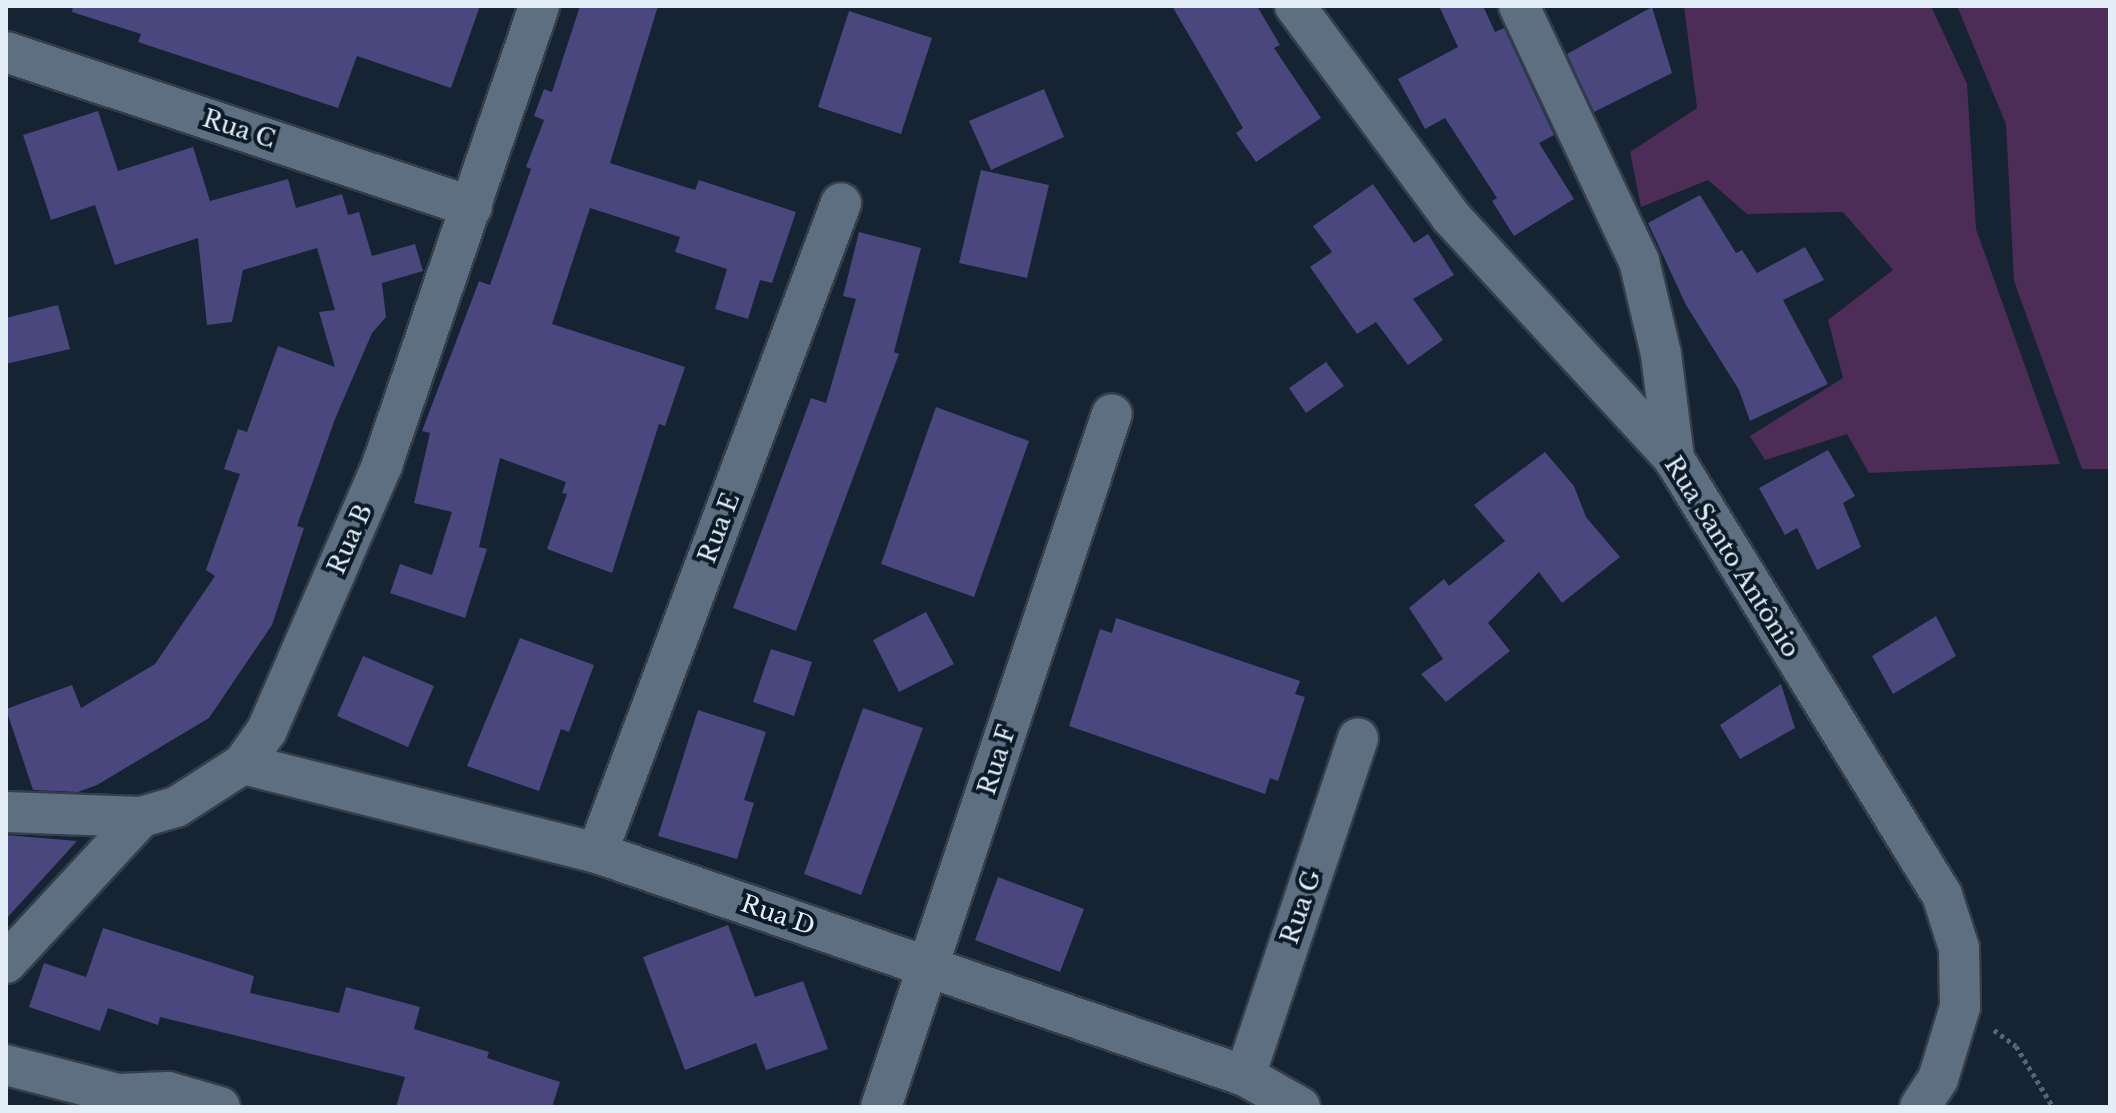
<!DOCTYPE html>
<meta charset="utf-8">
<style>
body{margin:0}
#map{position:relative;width:2116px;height:1113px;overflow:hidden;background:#152332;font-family:"Libre Baskerville",serif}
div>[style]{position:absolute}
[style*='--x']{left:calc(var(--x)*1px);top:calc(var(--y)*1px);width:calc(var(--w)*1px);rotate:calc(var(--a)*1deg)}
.green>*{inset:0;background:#4d2d58}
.building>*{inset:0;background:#49477d}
.path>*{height:5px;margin-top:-2.5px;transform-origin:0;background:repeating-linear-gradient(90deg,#586572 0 4px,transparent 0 8px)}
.roads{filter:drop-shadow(2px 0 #343e4b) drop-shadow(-2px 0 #343e4b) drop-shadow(0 2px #343e4b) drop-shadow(0 -2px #343e4b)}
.minor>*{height:40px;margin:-20px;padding:0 20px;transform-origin:20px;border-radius:20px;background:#5e6f81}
span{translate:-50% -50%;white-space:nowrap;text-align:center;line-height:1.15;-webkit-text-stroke:8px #0c1a28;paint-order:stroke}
.street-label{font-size:24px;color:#e4eef8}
.frame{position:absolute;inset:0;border:8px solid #e4eef8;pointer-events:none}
</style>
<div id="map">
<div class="green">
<i style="clip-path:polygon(1684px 6px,1931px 6px,1967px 84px,1976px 229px,2060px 464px,1869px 473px,1847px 434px,1765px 460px,1750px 436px,1843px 378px,1828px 320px,1893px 270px,1843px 212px,1747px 214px,1708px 180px,1641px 207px,1630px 152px,1697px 108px)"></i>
<i style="clip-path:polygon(1957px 6px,2110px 6px,2110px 469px,2082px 469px,2014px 281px,2006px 124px)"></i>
</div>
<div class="building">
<i style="clip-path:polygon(73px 6px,480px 6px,451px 88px,357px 56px,338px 108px,138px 42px,141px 34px,72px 12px)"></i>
<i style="clip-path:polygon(580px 6px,658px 6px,610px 163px,695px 190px,699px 180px,796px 212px,772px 283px,760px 280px,748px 319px,715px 309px,727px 269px,675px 252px,680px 237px,590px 208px,552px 324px,685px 367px,665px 426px,659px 424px,612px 573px,547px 549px,567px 494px,562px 493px,566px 482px,500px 458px,479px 547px,487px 549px,465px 618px,390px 593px,400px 564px,432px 575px,452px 512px,414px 503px,430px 433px,422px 431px,479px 281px,490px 285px,531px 169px,526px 167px,544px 120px,534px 116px,544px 89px,552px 92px)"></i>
<i style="clip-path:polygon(1172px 6px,1257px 6px,1280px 45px,1274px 48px,1321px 118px,1256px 162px,1236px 133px,1243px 128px)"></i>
<i style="clip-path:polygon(1439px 6px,1483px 6px,1495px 32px,1504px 28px,1554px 135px,1539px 143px,1574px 199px,1514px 236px,1492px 201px,1497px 198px,1445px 118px,1425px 129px,1398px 79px,1458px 47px)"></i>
<i style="clip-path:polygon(1652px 7px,1672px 73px,1594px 112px,1567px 54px)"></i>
<i style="clip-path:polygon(849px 11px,932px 38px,901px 134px,818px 107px)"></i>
<i style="clip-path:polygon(1044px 89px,1064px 137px,991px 170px,969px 121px)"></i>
<i style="clip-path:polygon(98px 111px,118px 171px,193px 147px,210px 201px,288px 179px,296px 208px,342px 194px,348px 215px,359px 212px,372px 256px,415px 244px,423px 271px,382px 283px,386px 317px,372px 333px,335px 419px,297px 526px,304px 528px,272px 625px,209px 718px,97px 785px,78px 792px,33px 790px,6px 709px,72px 685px,81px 708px,155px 664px,215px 576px,206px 570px,240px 474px,224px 469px,238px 429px,247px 432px,278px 346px,335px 367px,319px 312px,335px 310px,317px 248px,243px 270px,232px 322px,207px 325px,198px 238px,115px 265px,95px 205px,51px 220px,23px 135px)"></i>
<i style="clip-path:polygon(981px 170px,1049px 185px,1027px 278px,959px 263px)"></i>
<i style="clip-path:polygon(1373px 184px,1414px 243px,1428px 234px,1454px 275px,1413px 299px,1443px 340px,1408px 365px,1376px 322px,1357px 334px,1310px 267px,1332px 252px,1313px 226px)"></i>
<i style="clip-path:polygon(1700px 195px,1736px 253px,1742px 250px,1757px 273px,1805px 247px,1824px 280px,1783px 300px,1828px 384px,1750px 421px,1739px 390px,1686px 305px,1648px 223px)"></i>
<i style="clip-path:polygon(859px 232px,921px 248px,894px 352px,899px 354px,796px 631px,733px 608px,811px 398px,826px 403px,856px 299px,843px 296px)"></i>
<i style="clip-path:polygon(58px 305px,70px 349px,6px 364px,6px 318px)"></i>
<i style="clip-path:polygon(1326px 362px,1344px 386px,1306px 413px,1289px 388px)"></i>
<i style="clip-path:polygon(936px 407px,1029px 441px,974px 597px,881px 564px)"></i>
<i style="clip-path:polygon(1828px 450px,1855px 496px,1843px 503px,1861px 547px,1817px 570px,1797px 528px,1785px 535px,1759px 488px)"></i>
<i style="clip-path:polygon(1545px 452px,1574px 486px,1586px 517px,1620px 557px,1562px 603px,1539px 572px,1488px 623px,1510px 651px,1446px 702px,1421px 674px,1443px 659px,1409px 608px,1444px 579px,1449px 586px,1505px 541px,1474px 505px)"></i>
<i style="clip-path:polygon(926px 612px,954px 664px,899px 692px,873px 640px)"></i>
<i style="clip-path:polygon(1936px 616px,1956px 656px,1893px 694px,1872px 656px)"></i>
<i style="clip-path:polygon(1116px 618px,1300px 681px,1295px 694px,1305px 697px,1278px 781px,1270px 778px,1265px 794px,1069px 726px,1100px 629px,1112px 633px)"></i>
<i style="clip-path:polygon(520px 638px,594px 665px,569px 732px,561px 729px,539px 791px,467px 766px)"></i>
<i style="clip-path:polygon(771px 649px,812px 662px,794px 716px,753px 702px)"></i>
<i style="clip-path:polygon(363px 656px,434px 686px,408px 747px,337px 716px)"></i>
<i style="clip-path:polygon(1781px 684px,1795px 728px,1740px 759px,1720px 725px)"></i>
<i style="clip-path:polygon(863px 708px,923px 728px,861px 895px,804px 874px)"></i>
<i style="clip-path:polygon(698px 710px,766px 732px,744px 800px,754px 803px,737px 859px,658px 836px)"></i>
<i style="clip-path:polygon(6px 835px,77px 841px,6px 919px)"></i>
<i style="clip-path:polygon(998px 877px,1084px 909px,1060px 972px,975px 940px)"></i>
<i style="clip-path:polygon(728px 925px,755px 997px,803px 981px,828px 1049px,766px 1070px,756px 1043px,685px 1070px,643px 957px)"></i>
<i style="clip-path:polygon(103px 928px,254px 976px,250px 993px,339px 1013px,346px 987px,420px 1007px,414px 1029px,489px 1052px,487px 1058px,560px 1082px,552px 1107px,396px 1107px,405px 1077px,160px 1017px,158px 1025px,108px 1008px,100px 1031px,29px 1007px,44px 963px,86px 977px)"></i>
</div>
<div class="path">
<i style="--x:1994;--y:1030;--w:27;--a:36"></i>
<i style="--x:2016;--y:1046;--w:71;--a:58.8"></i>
</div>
<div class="roads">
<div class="minor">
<i style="--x:1295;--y:6;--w:262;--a:53.5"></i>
<i style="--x:1451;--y:217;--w:329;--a:47.3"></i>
<i style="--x:1674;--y:459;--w:512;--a:58.42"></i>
<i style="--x:1942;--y:895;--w:56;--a:72.2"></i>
<i style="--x:1959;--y:948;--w:59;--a:89"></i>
<i style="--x:1960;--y:1007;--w:75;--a:107"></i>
<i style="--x:1938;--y:1079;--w:33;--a:123"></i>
<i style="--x:1519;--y:6;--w:282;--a:64.8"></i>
<i style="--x:1639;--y:261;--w:96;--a:76.7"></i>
<i style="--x:1661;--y:354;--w:106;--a:82.9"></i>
<i style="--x:6;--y:52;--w:491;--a:18.4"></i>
<i style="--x:243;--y:764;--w:365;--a:14.1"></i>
<i style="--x:597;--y:853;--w:685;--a:18.99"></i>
<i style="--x:1245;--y:1076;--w:63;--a:29.4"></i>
<i style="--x:6;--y:812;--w:135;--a:2.1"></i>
<i style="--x:597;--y:853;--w:694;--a:-69.42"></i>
<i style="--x:6;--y:963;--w:199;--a:-47.2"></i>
<i style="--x:141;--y:817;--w:36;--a:-16"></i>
<i style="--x:176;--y:807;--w:80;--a:-32.7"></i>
<i style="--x:243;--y:764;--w:42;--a:-54.8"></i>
<i style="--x:267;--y:730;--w:289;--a:-66.5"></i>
<i style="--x:382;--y:465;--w:485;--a:-71.1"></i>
<i style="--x:6;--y:1065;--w:116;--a:14.5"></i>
<i style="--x:118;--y:1094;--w:50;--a:-2.3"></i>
<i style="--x:168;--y:1092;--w:54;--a:16.1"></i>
<i style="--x:1245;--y:1076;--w:356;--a:-71.5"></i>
<i style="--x:881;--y:1107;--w:730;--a:-71.57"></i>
</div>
</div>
<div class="street-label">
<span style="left:239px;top:129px;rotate:18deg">Rua C</span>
<span style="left:719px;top:528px;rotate:-69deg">Rua E</span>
<span style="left:350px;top:539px;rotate:-66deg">Rua B</span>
<span style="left:1732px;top:557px;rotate:58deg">Rua Santo Antônio</span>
<span style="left:997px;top:760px;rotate:-72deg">Rua F</span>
<span style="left:1301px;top:907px;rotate:-71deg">Rua G</span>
<span style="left:778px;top:915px;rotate:19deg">Rua D</span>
</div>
<div class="frame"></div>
</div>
